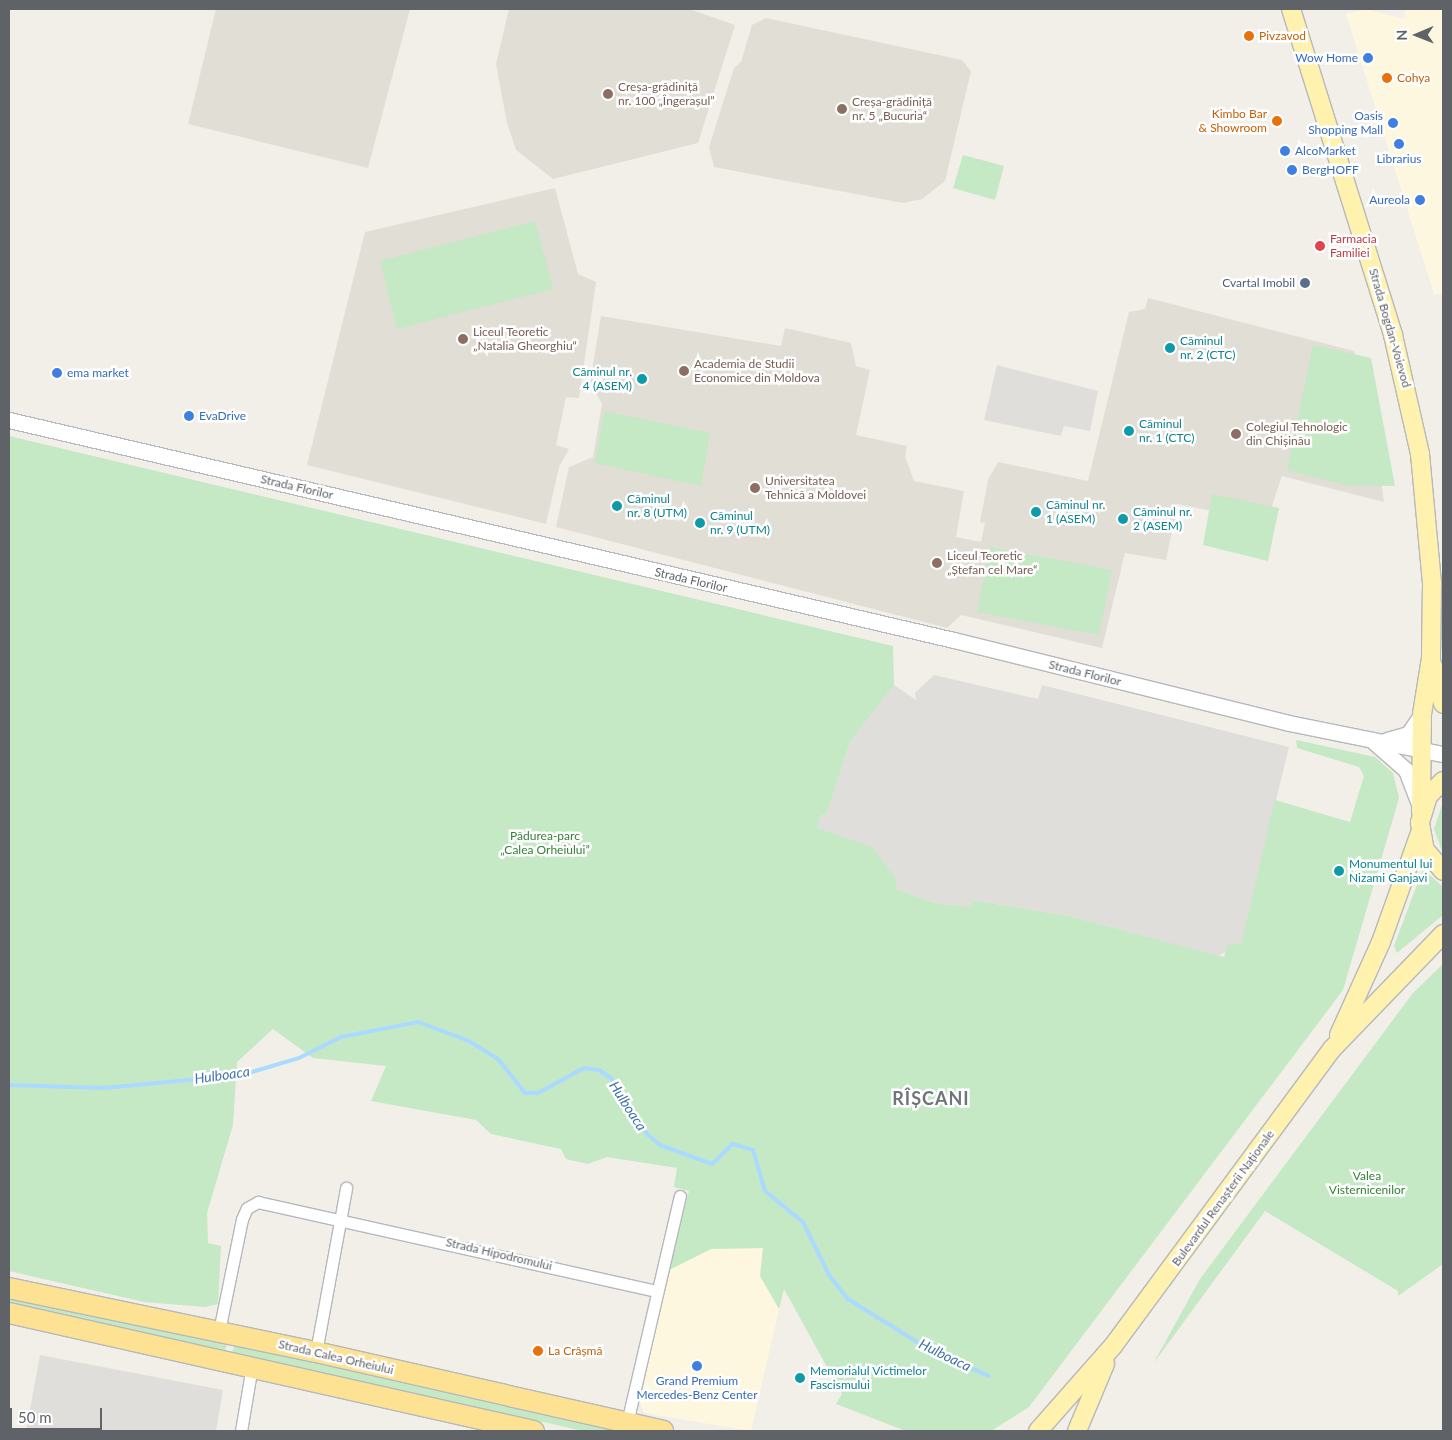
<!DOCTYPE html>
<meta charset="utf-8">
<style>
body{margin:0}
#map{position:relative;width:1452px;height:1440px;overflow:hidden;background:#f1efe8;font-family:Lato,sans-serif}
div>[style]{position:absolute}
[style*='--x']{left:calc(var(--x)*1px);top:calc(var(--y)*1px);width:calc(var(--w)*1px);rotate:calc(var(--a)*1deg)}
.commercial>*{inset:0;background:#fef7e0}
.industrial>*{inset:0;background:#e0deda}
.education>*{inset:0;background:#e1ded6}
.green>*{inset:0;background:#c5e8c5}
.stream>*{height:4px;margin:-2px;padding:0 2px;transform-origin:2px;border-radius:2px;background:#aadaff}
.roads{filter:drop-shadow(1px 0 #b5b8bc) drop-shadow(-1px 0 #b5b8bc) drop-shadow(0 1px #b5b8bc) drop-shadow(0 -1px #b5b8bc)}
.street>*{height:11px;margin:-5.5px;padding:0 5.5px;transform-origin:5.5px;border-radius:5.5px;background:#fff}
.secondary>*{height:15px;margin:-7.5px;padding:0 7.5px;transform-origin:7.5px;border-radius:7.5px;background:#fff}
.primary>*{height:18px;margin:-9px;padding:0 9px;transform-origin:9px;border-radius:9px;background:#fff2af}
.highway>*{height:20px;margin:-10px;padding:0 10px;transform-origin:10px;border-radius:10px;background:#fde293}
.dots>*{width:14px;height:14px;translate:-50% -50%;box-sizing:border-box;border:2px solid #fff;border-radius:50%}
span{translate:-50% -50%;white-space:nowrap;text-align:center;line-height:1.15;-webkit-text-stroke:5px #fff;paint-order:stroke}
.food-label{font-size:12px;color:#c56008}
.left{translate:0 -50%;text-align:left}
.right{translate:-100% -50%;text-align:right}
.shop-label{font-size:12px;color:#366cbe}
.education-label{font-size:12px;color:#785e54}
.health-label{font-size:12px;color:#be3a42}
.service-label{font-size:12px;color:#4e5e75}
.street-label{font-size:12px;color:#5f6368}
.culture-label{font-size:12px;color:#0d838f}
.park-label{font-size:12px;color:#348238}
.water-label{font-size:14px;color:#4174aa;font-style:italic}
.district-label{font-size:18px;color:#70757a;font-weight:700;letter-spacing:1px}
.frame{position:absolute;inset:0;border:10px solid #5f6368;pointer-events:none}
.north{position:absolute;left:1392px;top:10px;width:50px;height:50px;-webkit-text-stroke:4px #fff;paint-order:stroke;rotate:269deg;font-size:14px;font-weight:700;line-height:20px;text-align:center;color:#5f6368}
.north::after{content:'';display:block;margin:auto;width:18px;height:22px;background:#5f6368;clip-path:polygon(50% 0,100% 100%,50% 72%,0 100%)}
.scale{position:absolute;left:10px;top:1408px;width:92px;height:22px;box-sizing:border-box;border:2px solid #5f6368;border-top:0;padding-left:6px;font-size:15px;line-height:18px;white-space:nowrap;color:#5f6368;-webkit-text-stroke:4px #fff;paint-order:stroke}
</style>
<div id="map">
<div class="commercial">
<i style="clip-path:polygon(1365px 9px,1404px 19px,1406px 9px,1443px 9px,1443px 294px,1434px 294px,1346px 14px)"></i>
<i style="clip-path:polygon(763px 1248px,760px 1276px,779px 1309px,751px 1431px,644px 1413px,638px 1398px,669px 1270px,711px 1249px)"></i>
</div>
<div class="industrial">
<i style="clip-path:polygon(997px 365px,1098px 391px,1090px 431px,1064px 426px,1061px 436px,984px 420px)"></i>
<i style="clip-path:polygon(934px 675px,1038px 699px,1042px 685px,1289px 747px,1241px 944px,1218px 956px,1068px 916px,972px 900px,971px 907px,935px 903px,896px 889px,817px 828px,821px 815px,826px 816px,850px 742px,894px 685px,916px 700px,915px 693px)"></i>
<i style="clip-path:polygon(40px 1355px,223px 1390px,216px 1431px,26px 1431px)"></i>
</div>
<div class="education">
<i style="clip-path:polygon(216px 9px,410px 9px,368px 168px,188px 124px)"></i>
<i style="clip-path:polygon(509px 9px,689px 9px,735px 25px,698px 143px,553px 179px,516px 150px,507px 123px,496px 64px)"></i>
<i style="clip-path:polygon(766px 18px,962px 60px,971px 71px,945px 181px,922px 199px,903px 203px,714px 167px,709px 147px,734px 68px,741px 62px,752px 25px)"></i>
<i style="clip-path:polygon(555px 188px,578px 274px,596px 282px,579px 398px,566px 397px,556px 445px,569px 449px,559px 467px,546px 524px,307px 465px,365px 232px)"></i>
<i style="clip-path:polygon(1148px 298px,1354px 351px,1373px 424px,1384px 502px,1282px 476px,1256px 553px,1212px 511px,1178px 504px,1166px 560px,1125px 553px,1102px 648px,961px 615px,947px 628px,556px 527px,569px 467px,593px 457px,602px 404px,590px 383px,601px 316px,781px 346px,785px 328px,851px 343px,856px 366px,870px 370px,856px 435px,907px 446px,905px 456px,914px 481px,964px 491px,956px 537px,981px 542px,985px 523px,980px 522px,988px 480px,998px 462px,1088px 481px,1129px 312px,1145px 309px)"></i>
</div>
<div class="green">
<i style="clip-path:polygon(963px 155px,1004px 166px,995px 200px,953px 188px)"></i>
<i style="clip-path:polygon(535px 221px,553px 289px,397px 329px,380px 261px)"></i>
<i style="clip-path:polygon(1313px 345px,1371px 358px,1395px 486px,1345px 485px,1287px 470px)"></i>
<i style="clip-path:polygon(604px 411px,710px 433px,701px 486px,595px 463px)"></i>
<i style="clip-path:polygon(9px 436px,893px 646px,894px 685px,850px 742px,826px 816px,821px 815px,817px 828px,872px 847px,896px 879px,896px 889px,935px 903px,971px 907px,972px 900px,1068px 916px,1224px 957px,1227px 945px,1241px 944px,1275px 800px,1350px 822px,1364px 776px,1359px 767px,1297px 748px,1296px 740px,1375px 757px,1393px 773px,1399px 798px,1343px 990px,1029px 1407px,991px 1431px,906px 1431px,836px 1404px,842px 1394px,784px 1289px,779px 1309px,760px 1276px,763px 1248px,711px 1249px,669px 1270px,689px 1191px,674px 1187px,677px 1168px,607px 1157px,588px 1164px,566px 1159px,561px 1149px,491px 1134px,476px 1120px,371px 1101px,386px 1066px,313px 1058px,273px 1029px,237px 1062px,233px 1125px,207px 1213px,208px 1243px,221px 1246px,218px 1304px,205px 1307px,144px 1302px,9px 1271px)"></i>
<i style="clip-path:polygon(1212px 494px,1279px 508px,1268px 561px,1203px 545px)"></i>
<i style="clip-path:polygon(990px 547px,1112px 570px,1099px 635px,977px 612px)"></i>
<i style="clip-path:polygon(1443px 802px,1443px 854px,1434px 829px)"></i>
<i style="clip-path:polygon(1423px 869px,1443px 887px,1443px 915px,1397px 953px,1394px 946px)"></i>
<i style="clip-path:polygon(1443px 964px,1443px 1264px,1398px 1296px,1398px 1291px,1265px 1211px,1153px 1364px,1200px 1279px,1413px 993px)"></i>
<i style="clip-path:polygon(9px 1298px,227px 1344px,225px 1350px,9px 1303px)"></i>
<i style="clip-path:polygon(235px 1345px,613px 1431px,583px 1431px,232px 1352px)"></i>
</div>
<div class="stream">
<i style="--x:9;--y:1085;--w:95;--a:1.8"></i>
<i style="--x:104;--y:1088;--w:139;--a:-5.4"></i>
<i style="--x:242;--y:1075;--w:59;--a:-16.6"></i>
<i style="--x:299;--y:1058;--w:47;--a:-26.6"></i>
<i style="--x:341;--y:1037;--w:78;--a:-11"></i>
<i style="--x:418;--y:1022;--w:54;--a:20.4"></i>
<i style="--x:469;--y:1041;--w:34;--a:32"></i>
<i style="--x:498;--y:1059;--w:43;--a:51.5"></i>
<i style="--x:525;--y:1093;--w:13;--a:0"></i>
<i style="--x:538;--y:1093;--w:52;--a:-28.5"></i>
<i style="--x:584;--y:1068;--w:15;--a:8"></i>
<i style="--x:599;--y:1070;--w:14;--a:34"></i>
<i style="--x:611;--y:1078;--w:67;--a:57.3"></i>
<i style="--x:647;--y:1134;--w:17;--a:40"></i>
<i style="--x:660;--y:1145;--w:55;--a:20.1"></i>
<i style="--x:712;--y:1164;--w:29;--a:-44"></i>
<i style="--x:733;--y:1144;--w:21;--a:17"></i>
<i style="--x:753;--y:1150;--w:43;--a:73.7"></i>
<i style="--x:765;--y:1191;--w:49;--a:39.2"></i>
<i style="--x:803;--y:1222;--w:59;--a:63.9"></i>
<i style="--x:829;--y:1275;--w:31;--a:52"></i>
<i style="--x:848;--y:1299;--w:97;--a:31.9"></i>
<i style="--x:930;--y:1350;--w:64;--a:23.8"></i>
</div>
<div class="roads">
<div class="street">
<i style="--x:219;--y:1331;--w:114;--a:-78.4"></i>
<i style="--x:242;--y:1219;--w:12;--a:-66"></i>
<i style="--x:247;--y:1208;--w:13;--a:-29"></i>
<i style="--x:258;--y:1202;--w:409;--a:12.6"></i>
<i style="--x:316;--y:1352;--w:167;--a:-79.6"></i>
<i style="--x:627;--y:1423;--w:233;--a:-76.9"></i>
<i style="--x:241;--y:1431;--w:66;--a:-80.4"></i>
</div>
<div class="secondary">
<i style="--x:9;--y:420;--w:970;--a:13.11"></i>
<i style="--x:954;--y:640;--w:345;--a:13.9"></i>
<i style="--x:1289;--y:723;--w:157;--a:11.4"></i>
<i style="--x:1387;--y:740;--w:22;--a:-16"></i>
<i style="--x:1408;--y:734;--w:24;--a:-55"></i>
<i style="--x:1374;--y:742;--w:43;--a:41.2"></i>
<i style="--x:1406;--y:770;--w:34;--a:69"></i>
</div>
<div class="primary">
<i style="--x:1291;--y:9;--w:342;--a:72.6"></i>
<i style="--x:1393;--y:335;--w:122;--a:77.2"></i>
<i style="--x:1420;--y:454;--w:131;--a:84.7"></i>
<i style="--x:1432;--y:584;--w:74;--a:90.8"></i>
<i style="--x:1431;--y:658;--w:57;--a:99.1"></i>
<i style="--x:1422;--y:714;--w:98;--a:90.6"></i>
<i style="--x:1433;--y:666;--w:39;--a:75"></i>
<i style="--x:1443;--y:781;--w:21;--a:135"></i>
<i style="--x:1428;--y:796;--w:28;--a:107"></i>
<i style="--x:1420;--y:823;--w:27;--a:80"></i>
<i style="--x:1425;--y:850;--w:28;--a:49"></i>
<i style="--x:1339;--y:1035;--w:102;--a:-65.7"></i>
<i style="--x:1381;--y:942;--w:116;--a:-70.3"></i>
<i style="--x:1038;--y:1431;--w:113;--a:-48.6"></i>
<i style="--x:1113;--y:1346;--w:369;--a:-53.6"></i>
<i style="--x:1332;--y:1049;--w:160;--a:-46"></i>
<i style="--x:1077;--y:1431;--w:73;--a:-67.3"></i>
</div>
<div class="highway">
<i style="--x:9;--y:1288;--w:314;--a:11.8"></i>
<i style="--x:316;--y:1352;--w:356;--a:12.8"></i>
<i style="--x:9;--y:1313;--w:538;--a:12.67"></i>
</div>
</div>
<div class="dots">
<i style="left:1249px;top:36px;background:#e8710a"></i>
<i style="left:1368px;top:58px;background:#3f7fe0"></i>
<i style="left:1387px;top:78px;background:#e8710a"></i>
<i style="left:608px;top:94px;background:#8d6e63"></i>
<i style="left:842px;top:109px;background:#8d6e63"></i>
<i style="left:1277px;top:121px;background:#e8710a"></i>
<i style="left:1393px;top:123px;background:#3f7fe0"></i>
<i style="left:1399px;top:144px;background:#3f7fe0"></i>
<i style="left:1285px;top:151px;background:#3f7fe0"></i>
<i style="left:1292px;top:170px;background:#3f7fe0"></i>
<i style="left:1420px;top:200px;background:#3f7fe0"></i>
<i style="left:1320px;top:246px;background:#e0444e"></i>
<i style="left:1305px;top:283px;background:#5c6f8a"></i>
<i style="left:463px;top:339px;background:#8d6e63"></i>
<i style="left:1170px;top:348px;background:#0f9aa8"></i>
<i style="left:684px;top:371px;background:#8d6e63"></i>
<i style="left:57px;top:373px;background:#3f7fe0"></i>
<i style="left:642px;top:379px;background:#0f9aa8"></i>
<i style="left:189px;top:416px;background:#3f7fe0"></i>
<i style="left:1129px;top:431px;background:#0f9aa8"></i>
<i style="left:1236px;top:434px;background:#8d6e63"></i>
<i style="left:755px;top:488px;background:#8d6e63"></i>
<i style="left:617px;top:506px;background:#0f9aa8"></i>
<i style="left:1036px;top:512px;background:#0f9aa8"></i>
<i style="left:1123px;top:519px;background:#0f9aa8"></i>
<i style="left:700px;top:523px;background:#0f9aa8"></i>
<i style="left:937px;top:563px;background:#8d6e63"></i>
<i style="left:1339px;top:871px;background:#0f9aa8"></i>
<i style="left:538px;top:1351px;background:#e8710a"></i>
<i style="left:697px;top:1366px;background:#3f7fe0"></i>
<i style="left:800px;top:1378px;background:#0f9aa8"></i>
</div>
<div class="food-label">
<span class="left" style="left:1259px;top:36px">Pivzavod</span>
<span class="left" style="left:1397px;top:78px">Cohya</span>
<span class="right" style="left:1267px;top:121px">Kimbo Bar<br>&amp; Showroom</span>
<span class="left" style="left:548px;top:1351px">La Crâșmă</span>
</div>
<div class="shop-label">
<span class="right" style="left:1358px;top:58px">Wow Home</span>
<span class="right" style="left:1383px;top:123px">Oasis<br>Shopping Mall</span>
<span class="left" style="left:1295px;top:151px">AlcoMarket</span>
<span style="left:1399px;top:159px">Librarius</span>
<span class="left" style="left:1302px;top:170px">BergHOFF</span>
<span class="right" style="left:1410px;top:200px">Aureola</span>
<span class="left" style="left:67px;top:373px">ema market</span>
<span class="left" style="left:199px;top:416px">EvaDrive</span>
<span style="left:697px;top:1388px">Grand Premium<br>Mercedes-Benz Center</span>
</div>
<div class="education-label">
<span class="left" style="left:618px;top:94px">Creșa-grădiniță<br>nr. 100 „Îngerașul”</span>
<span class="left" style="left:852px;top:109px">Creșa-grădiniță<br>nr. 5 „Bucuria“</span>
<span class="left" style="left:473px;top:339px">Liceul Teoretic<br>„Natalia Gheorghiu“</span>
<span class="left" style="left:694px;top:371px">Academia de Studii<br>Economice din Moldova</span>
<span class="left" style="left:1246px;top:434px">Colegiul Tehnologic<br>din Chișinău</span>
<span class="left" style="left:765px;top:488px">Universitatea<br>Tehnică a Moldovei</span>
<span class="left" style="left:947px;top:563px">Liceul Teoretic<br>„Ștefan cel Mare“</span>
</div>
<div class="health-label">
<span class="left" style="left:1330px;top:246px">Farmacia<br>Familiei</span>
</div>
<div class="service-label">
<span class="right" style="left:1295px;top:283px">Cvartal Imobil</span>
</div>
<div class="street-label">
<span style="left:1390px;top:328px;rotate:74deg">Strada Bogdan-Voievod</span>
<span style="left:297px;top:487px;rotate:13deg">Strada Florilor</span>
<span style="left:691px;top:580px;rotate:13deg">Strada Florilor</span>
<span style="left:1085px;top:673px;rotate:14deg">Strada Florilor</span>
<span style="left:1223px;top:1198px;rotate:-54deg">Bulevardul Renașterii Naționale</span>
<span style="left:499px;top:1254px;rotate:13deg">Strada Hipodromului</span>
<span style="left:336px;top:1357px;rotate:13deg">Strada Calea Orheiului</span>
</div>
<div class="culture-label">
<span class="left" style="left:1180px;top:348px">Căminul<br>nr. 2 (CTC)</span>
<span class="right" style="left:632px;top:379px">Căminul nr.<br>4 (ASEM)</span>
<span class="left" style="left:1139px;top:431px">Căminul<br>nr. 1 (CTC)</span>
<span class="left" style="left:627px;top:506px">Căminul<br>nr. 8 (UTM)</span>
<span class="left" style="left:1046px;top:512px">Căminul nr.<br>1 (ASEM)</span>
<span class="left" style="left:1133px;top:519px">Căminul nr.<br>2 (ASEM)</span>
<span class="left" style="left:710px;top:523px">Căminul<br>nr. 9 (UTM)</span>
<span class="left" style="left:1349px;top:871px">Monumentul lui<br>Nizami Ganjavi</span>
<span class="left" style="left:810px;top:1378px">Memorialul Victimelor<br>Fascismului</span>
</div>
<div class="park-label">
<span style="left:545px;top:843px">Pădurea-parc<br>„Calea Orheiului”</span>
<span style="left:1367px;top:1183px">Valea<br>Visternicenilor</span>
</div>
<div class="water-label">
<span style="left:222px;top:1075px;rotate:-8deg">Hulboaca</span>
<span style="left:628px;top:1106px;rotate:57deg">Hulboaca</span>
<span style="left:945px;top:1355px;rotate:26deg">Hulboaca</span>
</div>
<div class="district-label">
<span style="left:931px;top:1098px">RÎȘCANI</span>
</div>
<div class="frame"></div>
<div class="north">N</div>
<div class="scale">50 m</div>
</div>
